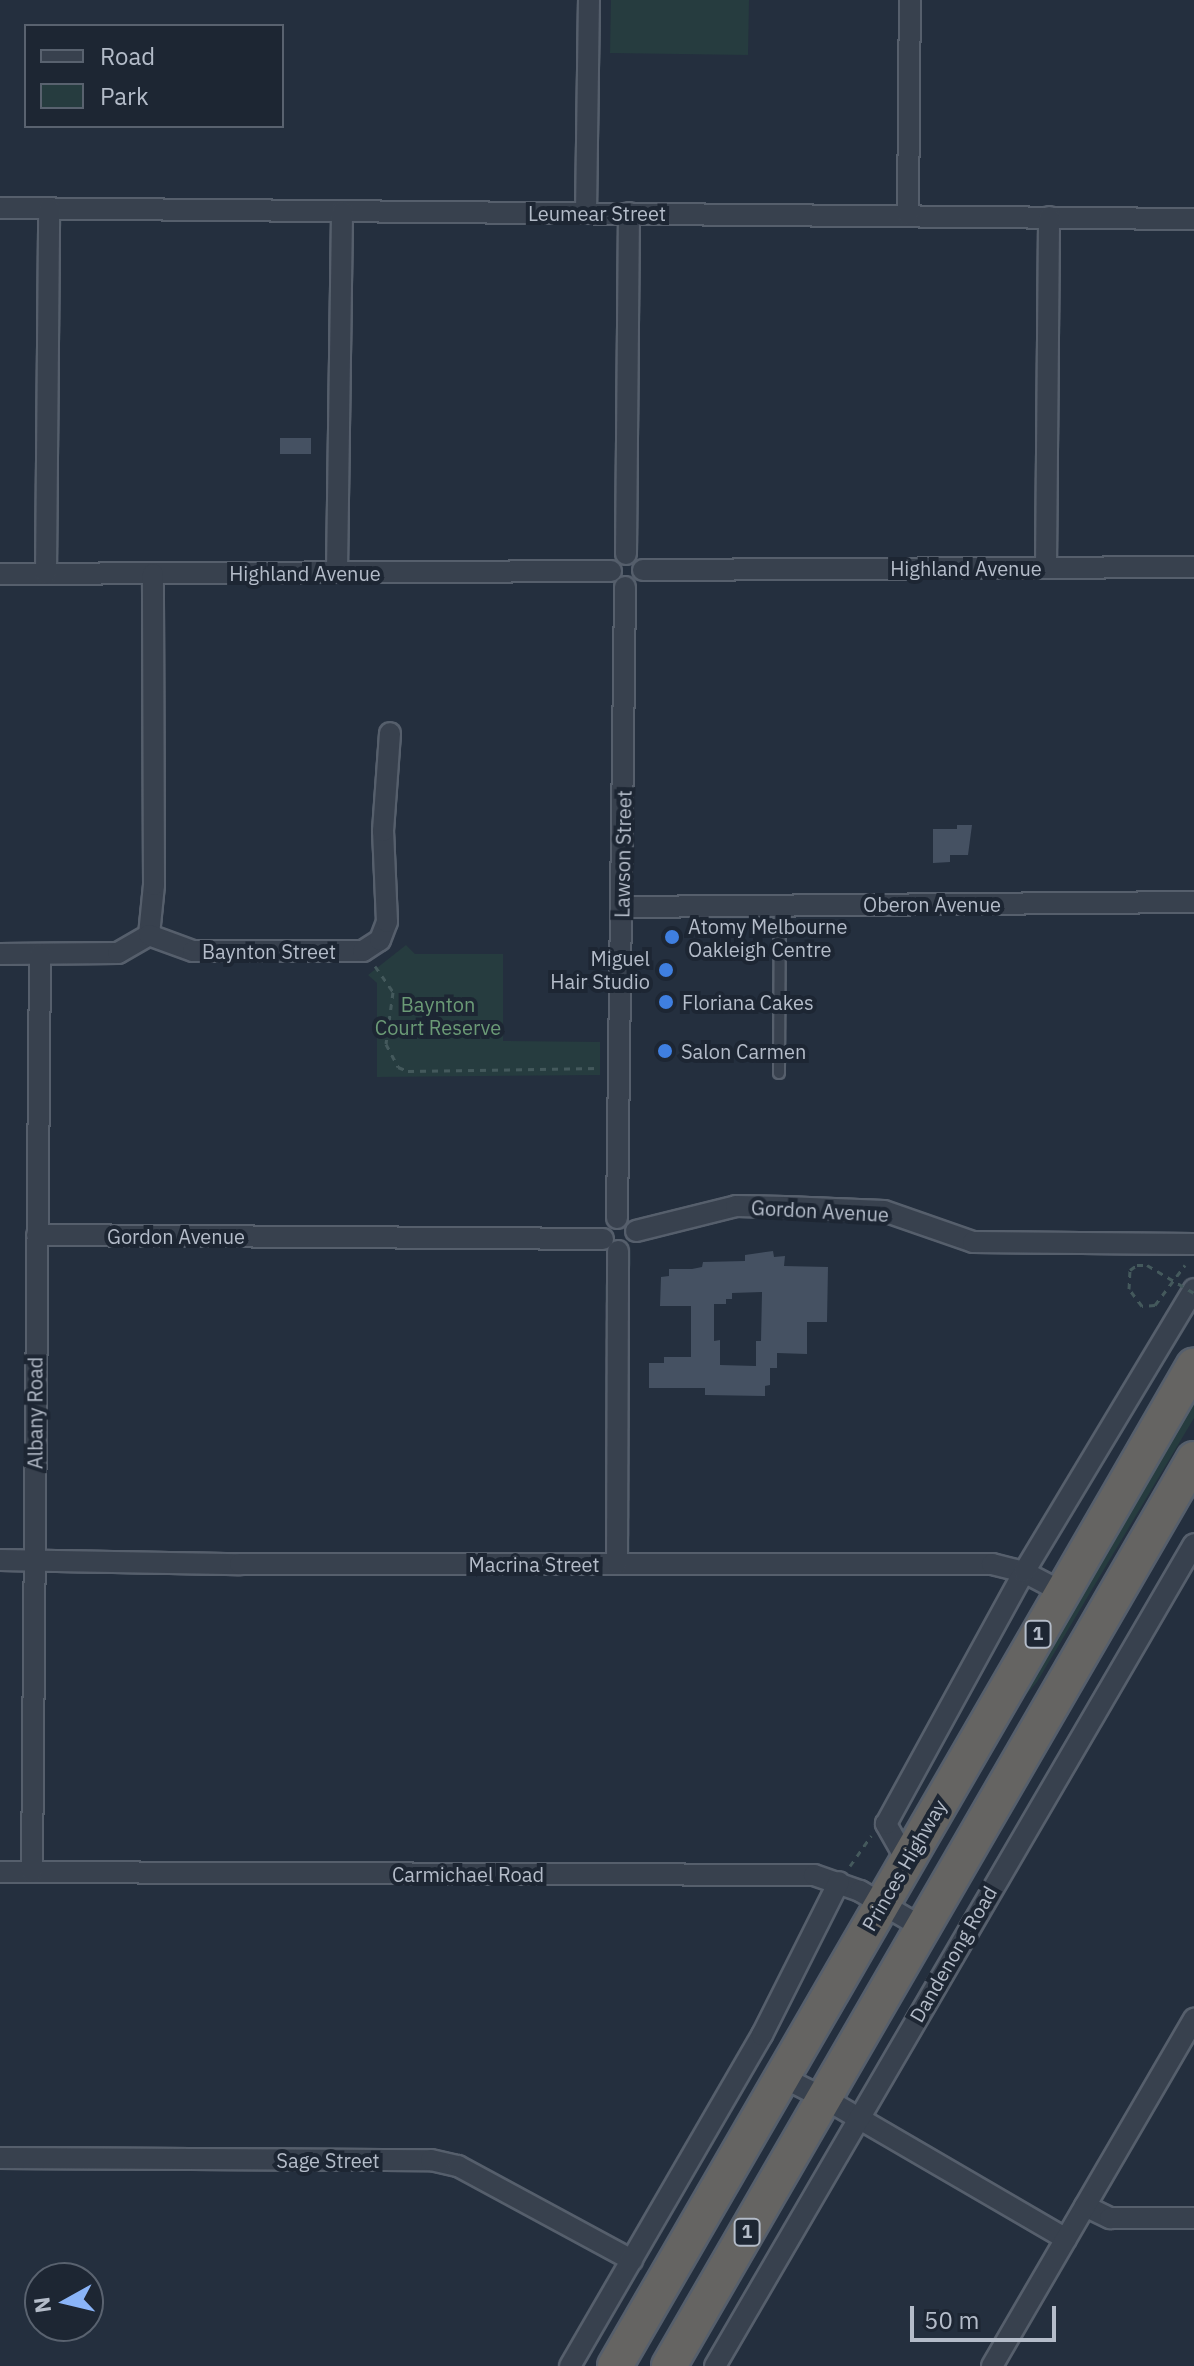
<!DOCTYPE html>
<style>
body{margin:0}
#map{position:relative;width:1194px;height:2366px;overflow:hidden;background:#242f3e;font-family:"IBM Plex Sans",sans-serif}
div>[style]{position:absolute}
[style*='--x']{left:calc(var(--x)*1px);top:calc(var(--y)*1px);width:calc(var(--w)*1px);rotate:calc(var(--a)*1deg)}
.green>*{inset:0;background:#263c3f}
.building>*{inset:0;background:#455162}
.path>*{height:3px;margin-top:-1.5px;transform-origin:0;background:repeating-linear-gradient(90deg,#44595c 0 6px,transparent 0 12px)}
.roads{filter:drop-shadow(2px 0 #565f6c) drop-shadow(-2px 0 #565f6c) drop-shadow(0 2px #565f6c) drop-shadow(0 -2px #565f6c)}
.service>*{height:10px;margin:-5px;padding:0 5px;transform-origin:5px;border-radius:5px;background:#38414e}
.minor>*{height:20px;margin:-10px;padding:0 10px;transform-origin:10px;border-radius:10px;background:#38414e}
.trunk>*{height:34px;margin:-17px;padding:0 17px;transform-origin:17px;border-radius:17px;background:#656462}
.path-bridge>*{height:3px;margin-top:-1.5px;transform-origin:0;background:repeating-linear-gradient(90deg,#44595c 0 6px,transparent 0 12px)}
.dots>*{width:22px;height:22px;translate:-50% -50%;box-sizing:border-box;border:4px solid #1d2633;border-radius:50%}
span{translate:-50% -50%;white-space:nowrap;text-align:center;line-height:1.15;-webkit-text-stroke:8px #1d2633;paint-order:stroke}
.shield-label span{padding:2px 6px;background:#1d2633;border:2px solid;border-radius:6px;-webkit-text-stroke-width:0}
.shield-label{font-size:18px;color:#b4bcc9;font-weight:700}
.street-label{font-size:20px;color:#b4bcc9}
.poi-label{font-size:20px;color:#b4bcc9}
.left{translate:0 -50%;text-align:left}
.right{translate:-100% -50%;text-align:right}
.park-label{font-size:20px;color:#6b9a76}
.legend{position:absolute;left:24px;top:24px;width:260px;height:104px;box-sizing:border-box;background:#1d2633;border:2px solid #59626f;margin:0;padding:10px 14px;list-style:none;font-size:24px;color:#b4bcc9}
.legend li{display:flex;align-items:center;gap:16px;height:40px}
.legend b{width:40px;border:2px solid #59626f}
.north{position:absolute;left:24px;top:2262px;width:80px;height:80px;box-sizing:border-box;background:#1d2633;border:2px solid #59626f;border-radius:50%;rotate:262deg;font-size:22px;font-weight:700;line-height:32px;text-align:center;color:#b4bcc9}
.north::after{content:'';display:block;margin:auto;width:28px;height:36px;background:#8ab4f8;clip-path:polygon(50% 0,100% 100%,50% 72%,0 100%)}
.scale{position:absolute;left:910px;top:2306px;width:146px;height:36px;box-sizing:border-box;border:4px solid #b4bcc9;border-top:0;padding-left:10px;font-size:24px;line-height:28px;white-space:nowrap;color:#b4bcc9;-webkit-text-stroke:6px #1d2633;paint-order:stroke}
</style>
<div id="map">
<div class="green">
<i style="clip-path:polygon(611px 0,749px 0,748px 55px,610px 53px)"></i>
<i style="clip-path:polygon(406px 945px,415px 954px,503px 954px,503px 1041px,600px 1042px,600px 1075px,377px 1077px,377px 983px,368px 975px)"></i>
<i style="clip-path:polygon(1194px 1391px,1194px 1418px,1037px 1682px,1006px 1718px)"></i>
</div>
<div class="building">
<i style="clip-path:polygon(280px 438px,311px 438px,311px 454px,280px 454px)"></i>
<i style="clip-path:polygon(957px 825px,972px 825px,968px 855px,950px 855px,950px 862px,933px 863px,933px 829px,957px 829px)"></i>
<i style="clip-path:polygon(evenodd,773px 1251px,774px 1257px,785px 1256px,784px 1266px,828px 1267px,827px 1322px,807px 1322px,807px 1354px,777px 1353px,777px 1368px,770px 1368px,770px 1385px,765px 1386px,765px 1396px,705px 1395px,705px 1388px,649px 1388px,649px 1363px,664px 1363px,664px 1357px,691px 1357px,691px 1306px,660px 1306px,661px 1277px,669px 1276px,669px 1269px,692px 1269px,702px 1267px,703px 1262px,745px 1261px,745px 1255px,773px 1251px,762px 1292px,761px 1341px,756px 1341px,756px 1366px,720px 1365px,720px 1340px,714px 1341px,714px 1304px,726px 1304px,726px 1299px,732px 1299px,732px 1293px,762px 1292px)"></i>
</div>
<div class="path">
<i style="--x:375;--y:966;--w:32;--a:55"></i>
<i style="--x:393;--y:992;--w:52;--a:97.7"></i>
<i style="--x:386;--y:1044;--w:26;--a:62"></i>
<i style="--x:398;--y:1067;--w:11;--a:22"></i>
<i style="--x:408;--y:1071;--w:191;--a:-0.9"></i>
<i style="--x:1155;--y:1305;--w:50;--a:-53.1"></i>
<i style="--x:850;--y:1866;--w:37;--a:-55"></i>
</div>
<div class="roads">
<div class="service">
<i style="--x:779;--y:1073;--w:167;--a:-89.7"></i>
</div>
<div class="minor">
<i style="--x:0;--y:208;--w:1194;--a:0.53"></i>
<i style="--x:586;--y:213;--w:213;--a:-89.2"></i>
<i style="--x:908;--y:215;--w:215;--a:-89.5"></i>
<i style="--x:626;--y:554;--w:341;--a:-89.5"></i>
<i style="--x:1046;--y:567;--w:350;--a:-89.5"></i>
<i style="--x:643;--y:570;--w:551;--a:-0.31"></i>
<i style="--x:337;--y:572;--w:361;--a:-89.2"></i>
<i style="--x:0;--y:574;--w:611;--a:-0.28"></i>
<i style="--x:46;--y:574;--w:366;--a:-89.5"></i>
<i style="--x:623;--y:907;--w:571;--a:-0.5"></i>
<i style="--x:149;--y:935;--w:50;--a:-84.3"></i>
<i style="--x:154;--y:885;--w:311;--a:-90.2"></i>
<i style="--x:0;--y:954;--w:118;--a:-0.5"></i>
<i style="--x:118;--y:953;--w:36;--a:-30"></i>
<i style="--x:149;--y:935;--w:47;--a:20"></i>
<i style="--x:193;--y:951;--w:170;--a:0"></i>
<i style="--x:363;--y:951;--w:20;--a:-33"></i>
<i style="--x:380;--y:940;--w:19;--a:-69"></i>
<i style="--x:387;--y:922;--w:91;--a:-92.5"></i>
<i style="--x:383;--y:831;--w:98;--a:-85.9"></i>
<i style="--x:617;--y:1218;--w:631;--a:-89.27"></i>
<i style="--x:636;--y:1231;--w:103;--a:-14"></i>
<i style="--x:736;--y:1206;--w:49;--a:1.2"></i>
<i style="--x:785;--y:1207;--w:99;--a:2.3"></i>
<i style="--x:884;--y:1211;--w:94;--a:19.2"></i>
<i style="--x:973;--y:1242;--w:221;--a:0.5"></i>
<i style="--x:37;--y:1235;--w:566;--a:0.4"></i>
<i style="--x:0;--y:1560;--w:240;--a:1"></i>
<i style="--x:240;--y:1564;--w:752;--a:0"></i>
<i style="--x:992;--y:1564;--w:33;--a:14"></i>
<i style="--x:1024;--y:1572;--w:43;--a:27.8"></i>
<i style="--x:617;--y:1563;--w:312;--a:-89.8"></i>
<i style="--x:907;--y:1861;--w:43;--a:-119.6"></i>
<i style="--x:886;--y:1824;--w:287;--a:-61.3"></i>
<i style="--x:1024;--y:1572;--w:330;--a:-59"></i>
<i style="--x:0;--y:1872;--w:814;--a:0.21"></i>
<i style="--x:814;--y:1875;--w:49;--a:19.2"></i>
<i style="--x:860;--y:1891;--w:73;--a:30.4"></i>
<i style="--x:32;--y:1872;--w:918;--a:-89.5"></i>
<i style="--x:782;--y:2077;--w:47;--a:26.6"></i>
<i style="--x:824;--y:2098;--w:280;--a:30.2"></i>
<i style="--x:0;--y:2158;--w:431;--a:0.3"></i>
<i style="--x:431;--y:2160;--w:28;--a:13"></i>
<i style="--x:458;--y:2166;--w:198;--a:28.4"></i>
<i style="--x:1085;--y:2206;--w:28;--a:26"></i>
<i style="--x:1110;--y:2218;--w:84;--a:0"></i>
<i style="--x:570;--y:2366;--w:383;--a:-59.9"></i>
<i style="--x:762;--y:2035;--w:171;--a:-63.3"></i>
<i style="--x:715;--y:2366;--w:951;--a:-59.77"></i>
<i style="--x:992;--y:2366;--w:402;--a:-59.8"></i>
</div>
<div class="trunk">
<i style="--x:615;--y:2366;--w:1156;--a:-59.95"></i>
<i style="--x:669;--y:2366;--w:1048;--a:-59.94"></i>
</div>
</div>
<div class="path-bridge">
<i style="--x:1155;--y:1305;--w:13;--a:176"></i>
<i style="--x:1142;--y:1306;--w:21;--a:-127"></i>
<i style="--x:1129;--y:1289;--w:19;--a:-87"></i>
<i style="--x:1130;--y:1270;--w:9;--a:-36"></i>
<i style="--x:1137;--y:1265;--w:10;--a:0"></i>
<i style="--x:1147;--y:1265;--w:55;--a:30.8"></i>
</div>
<div class="dots">
<i style="left:672px;top:937px;background:#3f7fe0"></i>
<i style="left:666px;top:970px;background:#3f7fe0"></i>
<i style="left:666px;top:1002px;background:#3f7fe0"></i>
<i style="left:665px;top:1051px;background:#3f7fe0"></i>
</div>
<div class="shield-label">
<span style="left:1038px;top:1634px">1</span>
<span style="left:747px;top:2232px">1</span>
</div>
<div class="street-label">
<span style="left:597px;top:213px">Leumear Street</span>
<span style="left:966px;top:568px">Highland Avenue</span>
<span style="left:305px;top:573px">Highland Avenue</span>
<span style="left:623px;top:854px;rotate:-89deg">Lawson Street</span>
<span style="left:932px;top:904px">Oberon Avenue</span>
<span style="left:269px;top:951px">Baynton Street</span>
<span style="left:820px;top:1211px;rotate:3deg">Gordon Avenue</span>
<span style="left:176px;top:1236px">Gordon Avenue</span>
<span style="left:35px;top:1413px;rotate:-90deg">Albany Road</span>
<span style="left:534px;top:1564px">Macrina Street</span>
<span style="left:904px;top:1865px;rotate:-60deg">Princes Highway</span>
<span style="left:468px;top:1874px">Carmichael Road</span>
<span style="left:953px;top:1954px;rotate:-60deg">Dandenong Road</span>
<span style="left:328px;top:2160px">Sage Street</span>
</div>
<div class="poi-label">
<span class="left" style="left:688px;top:938px">Atomy Melbourne<br>Oakleigh Centre</span>
<span class="right" style="left:650px;top:970px">Miguel<br>Hair Studio</span>
<span class="left" style="left:682px;top:1002px">Floriana Cakes</span>
<span class="left" style="left:681px;top:1051px">Salon Carmen</span>
</div>
<div class="park-label">
<span style="left:438px;top:1016px">Baynton<br>Court Reserve</span>
</div>
<ul class="legend">
<li><b style="height:10px;background:#38414e"></b>Road</li>
<li><b style="height:22px;background:#263c3f"></b>Park</li>
</ul>
<div class="north">N</div>
<div class="scale">50 m</div>
</div>
